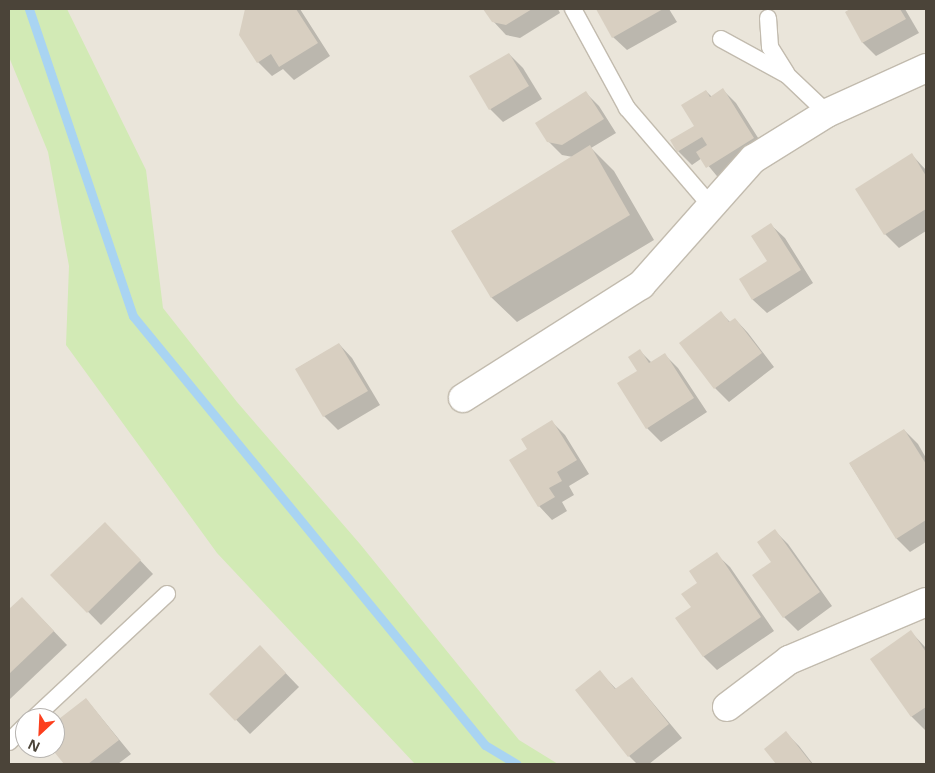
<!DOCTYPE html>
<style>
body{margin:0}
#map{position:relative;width:935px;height:773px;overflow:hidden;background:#f6f3ec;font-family:"Open Sans",sans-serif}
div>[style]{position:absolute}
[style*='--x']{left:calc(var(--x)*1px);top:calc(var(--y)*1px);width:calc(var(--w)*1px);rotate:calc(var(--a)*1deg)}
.residential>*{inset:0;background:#eae5da}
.green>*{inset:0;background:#d2eab5}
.shadow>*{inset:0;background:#0003}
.stream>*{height:9px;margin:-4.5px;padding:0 4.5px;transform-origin:4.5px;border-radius:4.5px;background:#a9d4f2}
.building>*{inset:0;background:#d8cfc1}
.roads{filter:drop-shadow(1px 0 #c2bbae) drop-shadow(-1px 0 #c2bbae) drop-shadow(0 1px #c2bbae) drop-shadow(0 -1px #c2bbae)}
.lane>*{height:16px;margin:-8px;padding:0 8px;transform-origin:8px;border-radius:8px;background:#fff}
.street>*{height:28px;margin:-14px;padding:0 14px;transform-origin:14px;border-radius:14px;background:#fff}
span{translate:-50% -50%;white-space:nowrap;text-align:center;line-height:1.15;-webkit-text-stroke:4px #fff;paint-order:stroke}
.frame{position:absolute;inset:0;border:10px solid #4b4439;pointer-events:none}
.north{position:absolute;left:15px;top:708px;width:50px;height:50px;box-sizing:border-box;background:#fff;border:1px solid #b7b4b0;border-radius:50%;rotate:205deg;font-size:14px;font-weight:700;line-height:20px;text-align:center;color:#4b4439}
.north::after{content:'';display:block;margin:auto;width:18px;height:22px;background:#fc3f1d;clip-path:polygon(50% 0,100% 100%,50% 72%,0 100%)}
</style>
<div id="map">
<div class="residential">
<i style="clip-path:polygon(evenodd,9px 9px,926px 9px,926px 764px,9px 764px,9px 9px,25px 718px,55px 718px,55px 748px,25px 748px,25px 718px)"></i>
</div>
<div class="green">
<i style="clip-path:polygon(9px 9px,67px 9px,146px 170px,163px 308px,237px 402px,360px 544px,519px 740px,558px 764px,415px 764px,217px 553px,66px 345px,69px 266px,48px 152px,9px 57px)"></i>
</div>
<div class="shadow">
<i style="clip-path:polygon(246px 9px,300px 9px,330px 56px,294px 80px,283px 69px,272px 76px,258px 62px,241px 35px)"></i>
<i style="clip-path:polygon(485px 9px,558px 9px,560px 13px,520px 38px,506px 35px,493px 21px)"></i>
<i style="clip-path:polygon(597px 9px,669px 9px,677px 22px,627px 50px,613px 37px)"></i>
<i style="clip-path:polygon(852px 9px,905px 9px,919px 33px,876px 56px,863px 43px,846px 12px)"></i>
<i style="clip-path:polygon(509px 54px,523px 68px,542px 99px,503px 122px,490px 109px)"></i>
<i style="clip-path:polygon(723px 90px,736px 103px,767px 152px,721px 181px,702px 158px,692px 165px,678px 151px,672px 141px,696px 126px,706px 91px,712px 97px)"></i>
<i style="clip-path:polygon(586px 93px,599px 106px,616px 133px,591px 148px,614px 171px,654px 240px,517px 322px,492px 298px,452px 231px,573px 157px,562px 155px,548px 141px)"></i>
<i style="clip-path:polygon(912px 155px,926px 170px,926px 231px,899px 248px,885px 234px,857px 189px)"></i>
<i style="clip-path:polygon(771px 225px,785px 238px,813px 283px,767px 313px,753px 300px,741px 280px,769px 261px)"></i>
<i style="clip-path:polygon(721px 313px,731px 323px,735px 319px,748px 333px,774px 367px,729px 402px,715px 388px,681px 343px)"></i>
<i style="clip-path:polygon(339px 344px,352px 358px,380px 405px,338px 430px,324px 416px,296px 369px)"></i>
<i style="clip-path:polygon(640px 351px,652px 363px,664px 354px,678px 368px,707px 412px,661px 442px,647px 428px,638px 371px)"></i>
<i style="clip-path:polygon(551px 421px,565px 435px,589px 474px,569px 486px,574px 495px,562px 502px,567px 511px,552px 520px,539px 506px,529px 450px)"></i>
<i style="clip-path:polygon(904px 430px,918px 444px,926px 458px,926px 542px,910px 552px,897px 539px,850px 464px)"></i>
<i style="clip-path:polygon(775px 531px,788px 544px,832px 606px,798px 631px,784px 617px,754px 575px,773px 562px)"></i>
<i style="clip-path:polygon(118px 537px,153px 574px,101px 625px,52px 575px)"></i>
<i style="clip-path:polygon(716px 554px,730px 567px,774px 631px,717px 670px,704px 657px,677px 618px,693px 607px,699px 583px)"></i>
<i style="clip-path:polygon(22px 598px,67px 645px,10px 699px,9px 611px)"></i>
<i style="clip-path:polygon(911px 632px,926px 648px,925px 730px,912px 717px,872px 660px)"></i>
<i style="clip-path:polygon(273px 660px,299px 687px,250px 734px,211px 694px)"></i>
<i style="clip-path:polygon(600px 672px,617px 690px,632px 678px,682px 738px,649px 764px,637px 764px,629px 756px)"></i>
<i style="clip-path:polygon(86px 699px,131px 754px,118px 764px,65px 764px,52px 748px,55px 748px,55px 723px)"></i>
<i style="clip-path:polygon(786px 733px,799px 746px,813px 764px,777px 764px,765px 749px)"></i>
</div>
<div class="stream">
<i style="--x:29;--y:9;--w:324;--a:71.3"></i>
<i style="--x:133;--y:316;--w:555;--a:50.63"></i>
<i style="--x:485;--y:745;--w:37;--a:31"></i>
</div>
<div class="building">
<i style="clip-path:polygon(245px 9px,296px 9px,318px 43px,279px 67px,271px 54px,257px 63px,239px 35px)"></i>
<i style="clip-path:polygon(483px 9px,532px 9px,506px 25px,492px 22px)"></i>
<i style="clip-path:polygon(596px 9px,663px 9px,612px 38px)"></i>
<i style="clip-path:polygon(850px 9px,900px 9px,906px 19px,862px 43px,845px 12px)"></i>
<i style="clip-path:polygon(509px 53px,529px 86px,489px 110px,469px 76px)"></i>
<i style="clip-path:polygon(723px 88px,754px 138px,706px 168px,696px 152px,707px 145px,702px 137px,677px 152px,670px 140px,694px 126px,681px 105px,706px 90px,710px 97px)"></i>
<i style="clip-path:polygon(586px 91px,604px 119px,562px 145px,547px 142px,535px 123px)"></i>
<i style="clip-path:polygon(590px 145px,630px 215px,491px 298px,451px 231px)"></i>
<i style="clip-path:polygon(912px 153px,926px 176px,926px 209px,884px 235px,855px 189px)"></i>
<i style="clip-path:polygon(771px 223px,801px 270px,752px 300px,739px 279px,767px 261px,751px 236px)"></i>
<i style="clip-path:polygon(721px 311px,729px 322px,735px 318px,762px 353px,714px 389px,679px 343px)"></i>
<i style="clip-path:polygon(339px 343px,368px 391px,323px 417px,295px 369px)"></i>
<i style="clip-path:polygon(640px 349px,649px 363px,665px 353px,694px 398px,646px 429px,617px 383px,637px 371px,628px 357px)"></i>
<i style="clip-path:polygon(552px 420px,577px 460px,557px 472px,562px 481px,549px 488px,555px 497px,538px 507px,509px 460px,527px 449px,521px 439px)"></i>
<i style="clip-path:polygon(904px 429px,926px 464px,926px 520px,896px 539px,849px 463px)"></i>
<i style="clip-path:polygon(105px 522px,141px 560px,87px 613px,50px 575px)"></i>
<i style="clip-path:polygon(775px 529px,820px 592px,783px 618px,752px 575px,771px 562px,757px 542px)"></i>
<i style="clip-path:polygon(717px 552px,761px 617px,703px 657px,675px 618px,691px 607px,681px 594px,697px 583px,689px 571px)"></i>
<i style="clip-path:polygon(22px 597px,54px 631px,9px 674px,9px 609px)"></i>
<i style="clip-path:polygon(911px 630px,926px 652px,926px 707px,911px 717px,870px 659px)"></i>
<i style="clip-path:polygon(260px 645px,286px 673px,235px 721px,209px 694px)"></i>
<i style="clip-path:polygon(600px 670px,615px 689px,632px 677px,669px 724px,628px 757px,575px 690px)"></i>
<i style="clip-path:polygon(86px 698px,119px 740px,88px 764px,64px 764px,51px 748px,55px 748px,55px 722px)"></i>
<i style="clip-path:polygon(786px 731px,812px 764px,776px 764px,764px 749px)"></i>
</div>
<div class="roads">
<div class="lane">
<i style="--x:573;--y:9;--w:113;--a:61.4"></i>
<i style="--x:627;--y:108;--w:129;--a:49.4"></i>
<i style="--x:768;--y:18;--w:29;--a:86"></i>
<i style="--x:770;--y:47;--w:31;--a:58"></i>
<i style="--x:721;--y:39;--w:75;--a:28.6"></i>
<i style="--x:787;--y:75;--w:55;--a:43.5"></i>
<i style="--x:34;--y:718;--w:182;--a:-43"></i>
<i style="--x:9;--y:742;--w:23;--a:-45"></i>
</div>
<div class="street">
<i style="--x:463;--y:398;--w:211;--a:-32.4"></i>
<i style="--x:641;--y:285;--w:169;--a:-48.4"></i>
<i style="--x:753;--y:159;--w:87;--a:-31.9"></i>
<i style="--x:827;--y:113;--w:109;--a:-24.4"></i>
<i style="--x:727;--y:707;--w:78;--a:-37.2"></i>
<i style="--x:789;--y:660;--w:149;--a:-22.9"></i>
</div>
</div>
<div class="frame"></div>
<div class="north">N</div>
</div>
